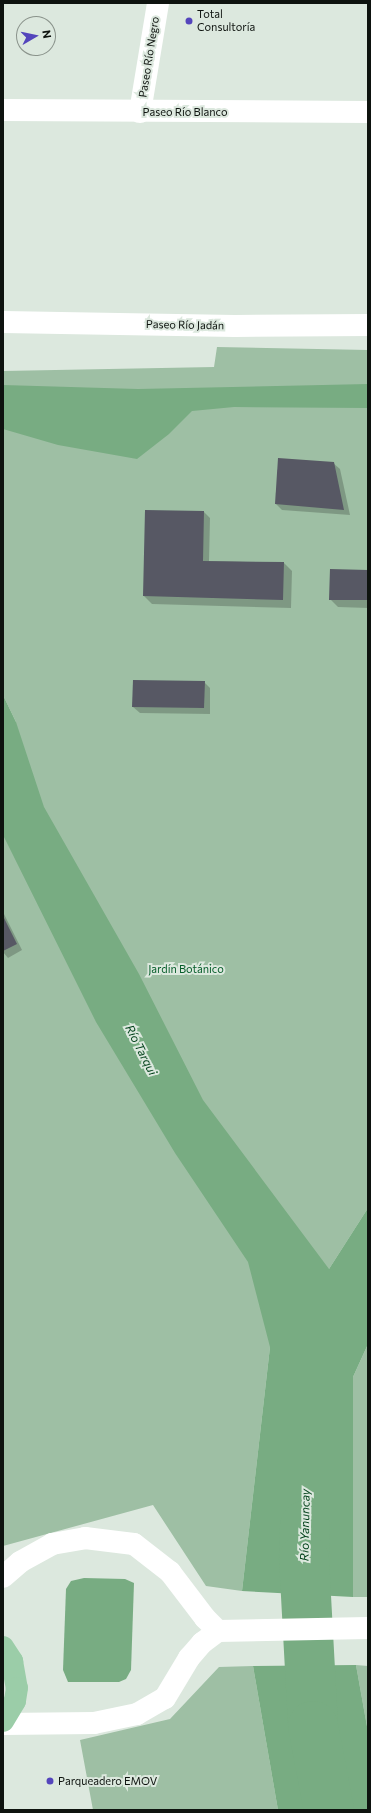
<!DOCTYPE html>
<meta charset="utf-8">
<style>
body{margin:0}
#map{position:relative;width:371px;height:1813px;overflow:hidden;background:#dce8de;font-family:Commissioner,sans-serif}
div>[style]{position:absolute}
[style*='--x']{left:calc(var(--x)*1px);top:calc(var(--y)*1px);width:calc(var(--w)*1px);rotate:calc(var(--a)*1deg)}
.green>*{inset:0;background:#9ebfa4}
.water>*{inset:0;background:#78ac82}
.shadow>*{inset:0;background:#0003}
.river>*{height:50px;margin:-25px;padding:0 25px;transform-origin:25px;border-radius:25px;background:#78ac82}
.building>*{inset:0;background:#575864}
.minor>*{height:22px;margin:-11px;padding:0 11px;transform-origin:11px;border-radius:11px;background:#fff}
.major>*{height:22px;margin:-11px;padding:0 11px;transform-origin:11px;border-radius:11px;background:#9bcda8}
.dots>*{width:11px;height:11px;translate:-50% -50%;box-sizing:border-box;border:2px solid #dce8de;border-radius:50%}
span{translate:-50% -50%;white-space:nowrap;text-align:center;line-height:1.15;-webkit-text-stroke:4px #dce8de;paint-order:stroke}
.poi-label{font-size:11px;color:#0e130f}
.left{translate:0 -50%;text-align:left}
.street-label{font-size:11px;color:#0e130f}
.park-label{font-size:11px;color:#065d2a}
.water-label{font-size:12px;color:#05441d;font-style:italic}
.frame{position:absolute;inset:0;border:4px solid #0e130f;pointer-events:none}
.north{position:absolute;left:16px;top:16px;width:40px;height:40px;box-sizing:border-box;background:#dce8de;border:1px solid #8a938b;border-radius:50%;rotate:81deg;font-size:11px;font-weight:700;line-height:16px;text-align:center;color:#0e130f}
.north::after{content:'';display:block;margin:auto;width:14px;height:18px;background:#5445bc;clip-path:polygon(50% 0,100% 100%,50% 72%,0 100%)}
</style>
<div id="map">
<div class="green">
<i style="clip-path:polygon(217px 347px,368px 350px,368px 1208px,329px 1269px,270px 1347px,242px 1591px,206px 1586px,153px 1505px,3px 1546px,3px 730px,16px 722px,3px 695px,3px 371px,214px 367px)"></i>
<i style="clip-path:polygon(368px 1344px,368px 1597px,353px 1597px,353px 1377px)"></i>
<i style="clip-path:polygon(356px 1665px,368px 1666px,368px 1732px)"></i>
<i style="clip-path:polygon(253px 1666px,278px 1810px,93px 1810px,80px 1740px,170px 1719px,219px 1667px)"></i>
</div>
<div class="water">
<i style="clip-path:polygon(368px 384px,368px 408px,234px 407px,192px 411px,169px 434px,137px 459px,58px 445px,3px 429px,3px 385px,138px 389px)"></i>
<i style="clip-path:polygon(3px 695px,16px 722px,44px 807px,139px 974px,203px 1100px,329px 1269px,368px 1208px,368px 1344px,353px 1377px,353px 1597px,242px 1591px,270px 1347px,248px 1262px,175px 1153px,96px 1022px,3px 835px)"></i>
<i style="clip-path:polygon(84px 1578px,125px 1579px,134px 1583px,131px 1670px,126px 1679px,119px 1682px,68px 1682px,63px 1670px,66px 1589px,71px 1581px)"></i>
<i style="clip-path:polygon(356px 1665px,368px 1732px,368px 1810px,278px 1810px,253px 1666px)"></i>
</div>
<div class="shadow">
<i style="clip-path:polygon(279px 459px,333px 463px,340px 469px,350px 515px,282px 510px,276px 504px)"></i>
<i style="clip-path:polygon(146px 511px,204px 512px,210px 518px,209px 561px,284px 563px,292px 571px,291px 608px,152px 604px,144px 596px)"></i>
<i style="clip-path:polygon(368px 571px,368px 608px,338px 607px,330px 599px)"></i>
<i style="clip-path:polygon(204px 682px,210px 688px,210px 714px,140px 713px,133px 707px)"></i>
<i style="clip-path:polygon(3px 912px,22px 950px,8px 958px,3px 952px)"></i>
</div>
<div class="river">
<i style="--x:305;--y:1526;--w:33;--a:92"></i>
<i style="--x:304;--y:1559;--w:167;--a:86.9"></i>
<i style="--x:313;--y:1726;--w:86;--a:79.2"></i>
</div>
<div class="building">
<i style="clip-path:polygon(278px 458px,334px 462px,344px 510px,275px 504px)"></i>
<i style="clip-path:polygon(145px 510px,204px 511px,203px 561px,284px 562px,283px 600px,143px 596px)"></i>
<i style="clip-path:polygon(330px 569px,368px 570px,368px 600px,329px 600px)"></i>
<i style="clip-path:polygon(133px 680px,205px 681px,204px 708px,132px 707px)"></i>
<i style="clip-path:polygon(3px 916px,17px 944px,3px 951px)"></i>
</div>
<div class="minor">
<i style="--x:3;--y:110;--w:365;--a:0.3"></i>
<i style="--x:140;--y:112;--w:110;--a:-80.6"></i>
<i style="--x:3;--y:322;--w:232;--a:1"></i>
<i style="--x:235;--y:326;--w:133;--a:-0.4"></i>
<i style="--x:3;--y:1577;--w:23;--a:-41"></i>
<i style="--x:20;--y:1562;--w:37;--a:-29"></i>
<i style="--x:52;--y:1544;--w:34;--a:-10"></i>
<i style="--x:85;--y:1538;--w:49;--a:7"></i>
<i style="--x:134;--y:1544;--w:46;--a:37.9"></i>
<i style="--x:170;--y:1572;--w:58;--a:52.7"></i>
<i style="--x:205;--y:1618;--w:18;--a:45"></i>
<i style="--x:3;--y:1724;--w:91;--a:-0.6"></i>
<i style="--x:94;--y:1723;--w:44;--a:-11.8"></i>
<i style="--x:137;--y:1714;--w:32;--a:-30"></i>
<i style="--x:165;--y:1698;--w:47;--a:-59"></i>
<i style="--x:189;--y:1658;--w:20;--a:-49"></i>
<i style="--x:202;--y:1643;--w:20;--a:-37"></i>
<i style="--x:218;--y:1631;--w:150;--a:-1.1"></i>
</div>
<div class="major">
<i style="--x:3;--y:1647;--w:17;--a:57"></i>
<i style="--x:12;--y:1661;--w:27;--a:80"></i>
<i style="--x:17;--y:1688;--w:13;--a:99"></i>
<i style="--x:15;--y:1701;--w:23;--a:121"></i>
</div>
<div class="dots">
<i style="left:189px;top:21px;background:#5445bc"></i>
<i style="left:50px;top:1781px;background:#5445bc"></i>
</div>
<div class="poi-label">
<span class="left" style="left:197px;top:21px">Total<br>Consultoría</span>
<span class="left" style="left:58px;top:1781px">Parqueadero EMOV</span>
</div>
<div class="street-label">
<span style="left:149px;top:57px;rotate:-81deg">Paseo Río Negro</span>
<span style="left:185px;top:112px">Paseo Río Blanco</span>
<span style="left:185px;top:325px;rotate:1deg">Paseo Río Jadán</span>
</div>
<div class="park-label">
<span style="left:186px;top:969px">Jardín Botánico</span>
</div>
<div class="water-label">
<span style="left:141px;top:1050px;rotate:63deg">Río Tarqui</span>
<span style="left:305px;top:1525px;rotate:-89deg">Río Yanuncay</span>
</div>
<div class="frame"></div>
<div class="north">N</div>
</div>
